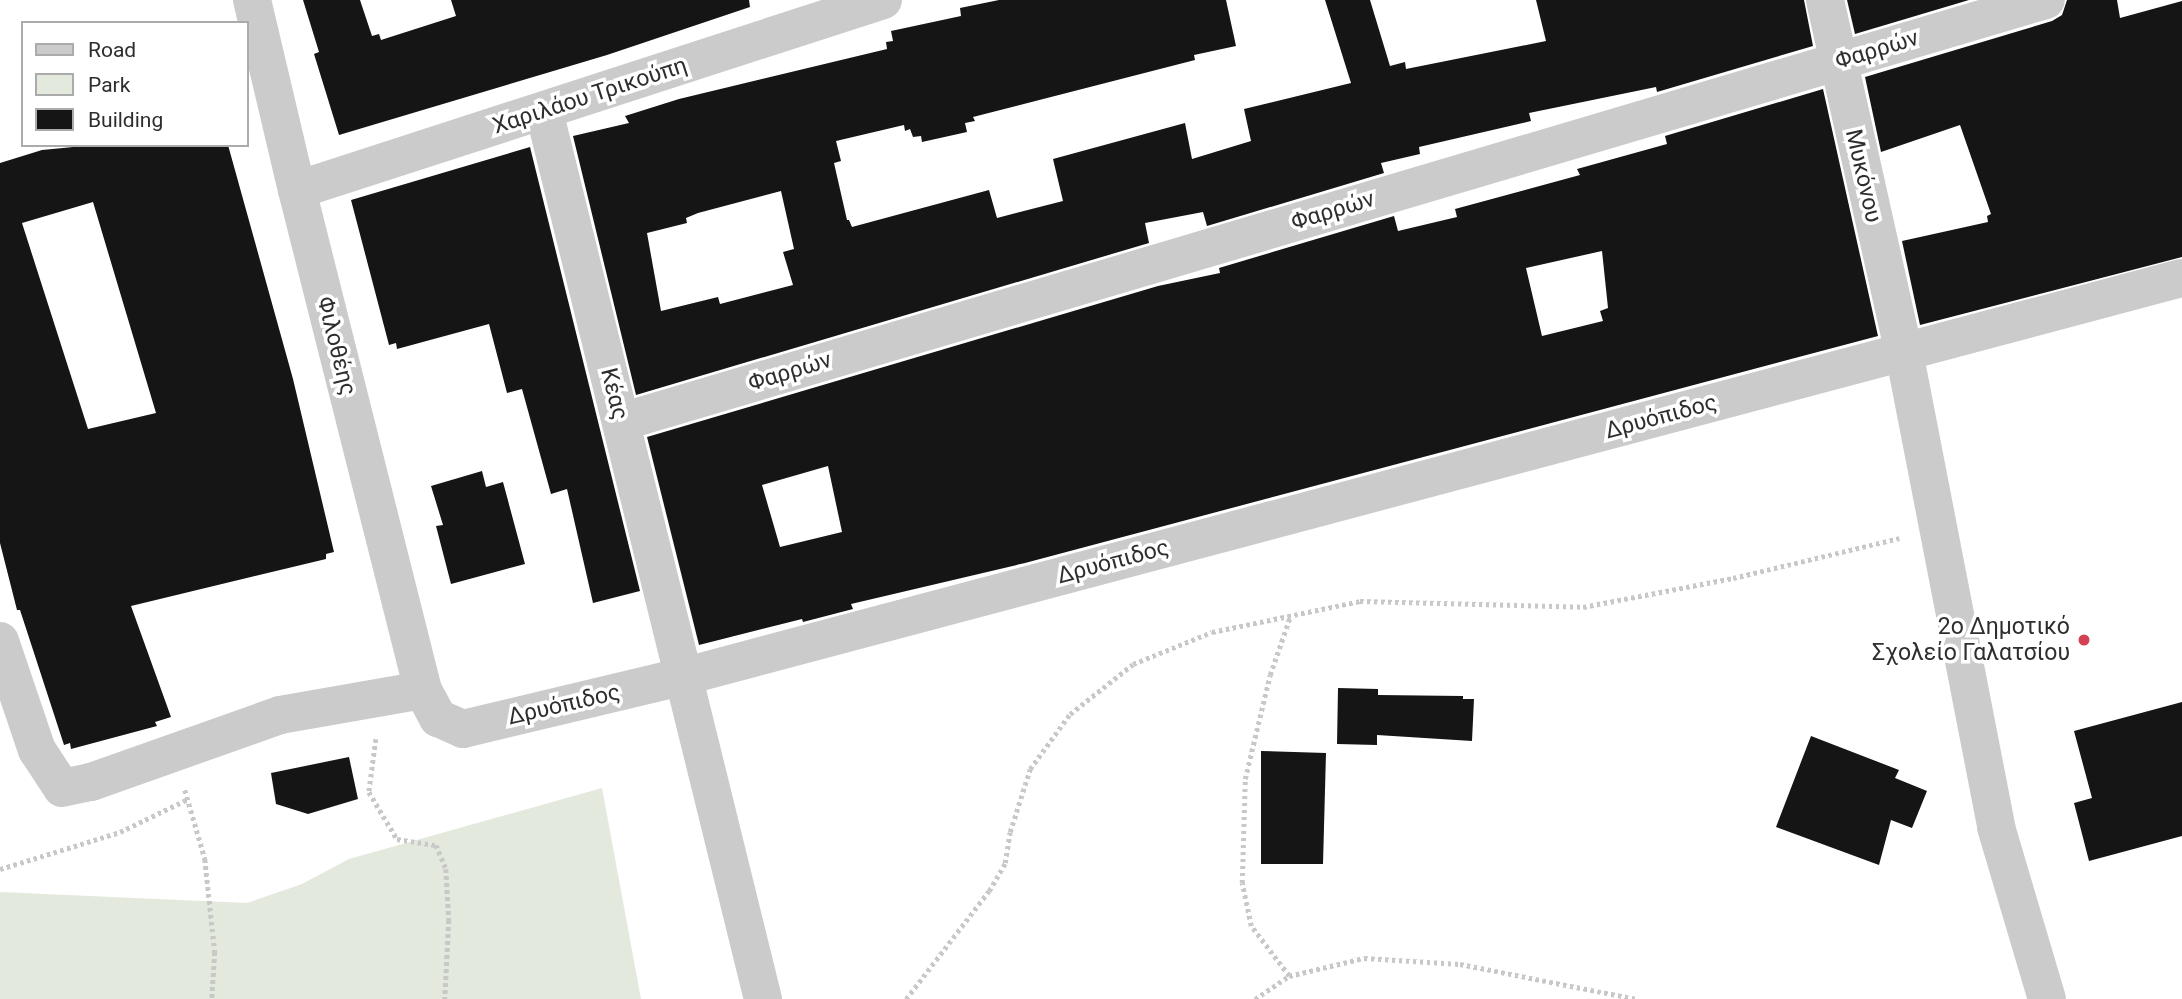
<!DOCTYPE html>
<meta charset="utf-8">
<style>
body{margin:0}
#map{position:relative;width:2182px;height:999px;overflow:hidden;background:#fff;font-family:Roboto,sans-serif}
div>[style]{position:absolute}
[style*='--x']{left:calc(var(--x)*1px);top:calc(var(--y)*1px);width:calc(var(--w)*1px);rotate:calc(var(--a)*1deg)}
.green>*{inset:0;background:#e4e9dd}
.building>*{inset:0;background:#151515}
.path>*{height:4.5px;margin-top:-2.25px;transform-origin:0;background:repeating-linear-gradient(90deg,#c8c8c8 0 3.5px,transparent 0 7px)}
.minor>*{height:38px;margin:-19px;padding:0 19px;transform-origin:19px;border-radius:19px;background:#cbcbcb}
.dots>*{width:19px;height:19px;translate:-50% -50%;box-sizing:border-box;border:4px solid #fff;border-radius:50%}
span{translate:-50% -50%;white-space:nowrap;text-align:center;line-height:1.15;-webkit-text-stroke:7px #fff;paint-order:stroke}
.street-label{font-size:23px;color:#2e2e2e}
.poi-label{font-size:23px;color:#2e2e2e}
.right{translate:-100% -50%;text-align:right}
.legend{position:absolute;left:21px;top:21px;width:228px;height:126px;box-sizing:border-box;background:#fff;border:2px solid #ababab;margin:0;padding:9px 12px;list-style:none;font-size:21px;color:#2e2e2e}
.legend li{display:flex;align-items:center;gap:14px;height:35px}
.legend b{width:35px;border:2px solid #ababab}
</style>
<div id="map">
<div class="green">
<i style="clip-path:polygon(602px 788px,641px 999px,0 999px,0 892px,247px 903px,302px 884px,349px 859px)"></i>
</div>
<div class="building">
<i style="clip-path:polygon(303px 0,360px 0,372px 36px,379px 34px,381px 40px,456px 16px,451px 0,749px 0,750px 7px,607px 55px,339px 135px,314px 54px,319px 52px)"></i>
<i style="clip-path:polygon(evenodd,999px 0,1226px 0,1236px 46px,1194px 55px,1195px 60px,973px 117px,975px 121px,965px 123px,967px 132px,922px 142px,921px 136px,913px 137px,910px 129px,905px 131px,904px 125px,836px 141px,841px 161px,834px 163px,847px 220px,849px 220px,852px 227px,989px 190px,997px 218px,1063px 201px,1053px 159px,1185px 123px,1192px 159px,1251px 141px,1244px 109px,1351px 83px,1325px 0,1370px 0,1390px 66px,1405px 62px,1406px 69px,1546px 41px,1536px 0,1804px 0,1813px 46px,1657px 92px,1656px 87px,1529px 113px,1531px 121px,1419px 147px,1420px 154px,1381px 163px,1384px 173px,1207px 226px,1203px 212px,1145px 223px,1149px 243px,636px 395px,573px 136px,629px 123px,625px 116px,679px 99px,887px 49px,886px 42px,893px 41px,891px 31px,961px 16px,960px 8px,999px 0,781px 191px,794px 249px,783px 252px,793px 285px,720px 304px,718px 297px,661px 311px,647px 233px,687px 223px,686px 218px,698px 213px,781px 191px)"></i>
<i style="clip-path:polygon(1847px 0,1969px 0,1855px 34px)"></i>
<i style="clip-path:polygon(2067px 0,2117px 0,2120px 18px,2182px 1px,2182px 257px,1920px 325px,1902px 241px,1988px 222px,1987px 216px,1991px 214px,1960px 125px,1881px 152px,1865px 77px,2052px 21px,2062px 15px)"></i>
<i style="clip-path:polygon(evenodd,1823px 89px,1878px 336px,1025px 563px,851px 604px,853px 609px,803px 622px,802px 619px,699px 645px,647px 437px,1158px 286px,1220px 273px,1219px 268px,1394px 216px,1398px 231px,1457px 217px,1455px 209px,1580px 175px,1577px 169px,1667px 144px,1665px 136px,1823px 89px,1602px 251px,1608px 308px,1600px 311px,1603px 321px,1542px 336px,1526px 268px,1602px 251px,1823px 89px,828px 466px,842px 532px,780px 547px,762px 485px,828px 466px)"></i>
<i style="clip-path:polygon(evenodd,94px 145px,228px 145px,293px 379px,334px 552px,326px 554px,326px 559px,131px 606px,171px 717px,155px 722px,157px 726px,71px 749px,70px 743px,64px 745px,20px 610px,17px 610px,0 543px,0 163px,42px 150px,94px 145px,93px 202px,156px 413px,88px 429px,22px 223px,93px 202px)"></i>
<i style="clip-path:polygon(530px 147px,640px 591px,593px 603px,567px 489px,551px 494px,522px 389px,507px 393px,489px 324px,397px 349px,396px 343px,389px 345px,351px 200px)"></i>
<i style="clip-path:polygon(482px 471px,486px 487px,503px 482px,525px 564px,451px 584px,436px 526px,443px 525px,431px 486px)"></i>
<i style="clip-path:polygon(1338px 688px,1378px 689px,1378px 695px,1463px 696px,1463px 699px,1474px 699px,1472px 741px,1377px 735px,1377px 745px,1337px 744px)"></i>
<i style="clip-path:polygon(2182px 702px,2182px 836px,2089px 861px,2074px 803px,2092px 798px,2074px 731px)"></i>
<i style="clip-path:polygon(1811px 736px,1899px 770px,1895px 778px,1927px 791px,1912px 828px,1891px 820px,1879px 865px,1776px 827px)"></i>
<i style="clip-path:polygon(1261px 751px,1326px 753px,1323px 864px,1261px 864px)"></i>
<i style="clip-path:polygon(349px 757px,358px 799px,308px 814px,276px 804px,271px 773px)"></i>
</div>
<div class="path">
<i style="--x:376;--y:739;--w:53;--a:97.5"></i>
<i style="--x:369;--y:792;--w:55;--a:59.2"></i>
<i style="--x:397;--y:839;--w:39;--a:9"></i>
<i style="--x:436;--y:845;--w:26;--a:67"></i>
<i style="--x:446;--y:869;--w:51;--a:86.6"></i>
<i style="--x:449;--y:920;--w:79;--a:92.9"></i>
<i style="--x:185;--y:790;--w:72;--a:73.8"></i>
<i style="--x:205;--y:859;--w:94;--a:83.9"></i>
<i style="--x:215;--y:952;--w:47;--a:93.7"></i>
<i style="--x:0;--y:869;--w:126;--a:-17.1"></i>
<i style="--x:120;--y:832;--w:76;--a:-25.9"></i>
<i style="--x:1289;--y:976;--w:63;--a:-127.2"></i>
<i style="--x:1251;--y:926;--w:44;--a:-101.8"></i>
<i style="--x:1242;--y:883;--w:104;--a:-88.3"></i>
<i style="--x:1245;--y:779;--w:107;--a:-76.5"></i>
<i style="--x:1270;--y:675;--w:61;--a:-71"></i>
<i style="--x:906;--y:999;--w:136;--a:-52.5"></i>
<i style="--x:989;--y:891;--w:32;--a:-60"></i>
<i style="--x:1005;--y:863;--w:31;--a:-81"></i>
<i style="--x:1010;--y:832;--w:66;--a:-72.4"></i>
<i style="--x:1030;--y:769;--w:68;--a:-54"></i>
<i style="--x:1070;--y:714;--w:80;--a:-38.4"></i>
<i style="--x:1133;--y:664;--w:85;--a:-22.1"></i>
<i style="--x:1212;--y:632;--w:151;--a:-11.8"></i>
<i style="--x:1360;--y:601;--w:223;--a:1.5"></i>
<i style="--x:1583;--y:607;--w:153;--a:-10.9"></i>
<i style="--x:1733;--y:578;--w:171;--a:-13.5"></i>
<i style="--x:1255;--y:999;--w:41;--a:-34.1"></i>
<i style="--x:1289;--y:976;--w:77;--a:-13.5"></i>
<i style="--x:1364;--y:958;--w:96;--a:3.6"></i>
<i style="--x:1460;--y:964;--w:180;--a:11.2"></i>
</div>
<div class="minor">
<i style="--x:252;--y:0;--w:195;--a:76.7"></i>
<i style="--x:297;--y:190;--w:516;--a:75.86"></i>
<i style="--x:1825;--y:0;--w:361;--a:77.4"></i>
<i style="--x:1904;--y:352;--w:484;--a:79"></i>
<i style="--x:1996;--y:827;--w:179;--a:73.5"></i>
<i style="--x:544;--y:111;--w:915;--a:76.15"></i>
<i style="--x:297;--y:190;--w:616;--a:-17.96"></i>
<i style="--x:621;--y:422;--w:1486;--a:-16.5"></i>
<i style="--x:0;--y:641;--w:115;--a:71.3"></i>
<i style="--x:37;--y:750;--w:45;--a:56.7"></i>
<i style="--x:62;--y:788;--w:30;--a:-12"></i>
<i style="--x:91;--y:782;--w:201;--a:-19.5"></i>
<i style="--x:280;--y:715;--w:145;--a:-9.9"></i>
<i style="--x:423;--y:690;--w:32;--a:62"></i>
<i style="--x:438;--y:718;--w:27;--a:24"></i>
<i style="--x:463;--y:729;--w:225;--a:-13.4"></i>
<i style="--x:682;--y:677;--w:1552;--a:-14.9"></i>
</div>
<div class="dots">
<i style="left:2084px;top:640px;background:#d24252"></i>
</div>
<div class="street-label">
<span style="left:1877px;top:50px;rotate:-17deg">Φαρρών</span>
<span style="left:590px;top:96px;rotate:-18deg">Χαριλάου Τρικούπη</span>
<span style="left:1863px;top:176px;rotate:77deg">Μυκόνου</span>
<span style="left:1333px;top:211px;rotate:-17deg">Φαρρών</span>
<span style="left:336px;top:346px;rotate:76deg">Φιλοθέης</span>
<span style="left:790px;top:372px;rotate:-17deg">Φαρρών</span>
<span style="left:614px;top:394px;rotate:76deg">Κέας</span>
<span style="left:1661px;top:417px;rotate:-15deg">Δρυόπιδος</span>
<span style="left:1113px;top:562px;rotate:-15deg">Δρυόπιδος</span>
<span style="left:564px;top:705px;rotate:-13deg">Δρυόπιδος</span>
</div>
<div class="poi-label">
<span class="right" style="left:2070px;top:640px">2ο Δημοτικό<br>Σχολείο Γαλατσίου</span>
</div>
<ul class="legend">
<li><b style="height:9px;background:#cbcbcb"></b>Road</li>
<li><b style="height:19px;background:#e4e9dd"></b>Park</li>
<li><b style="height:19px;background:#151515"></b>Building</li>
</ul>
</div>
